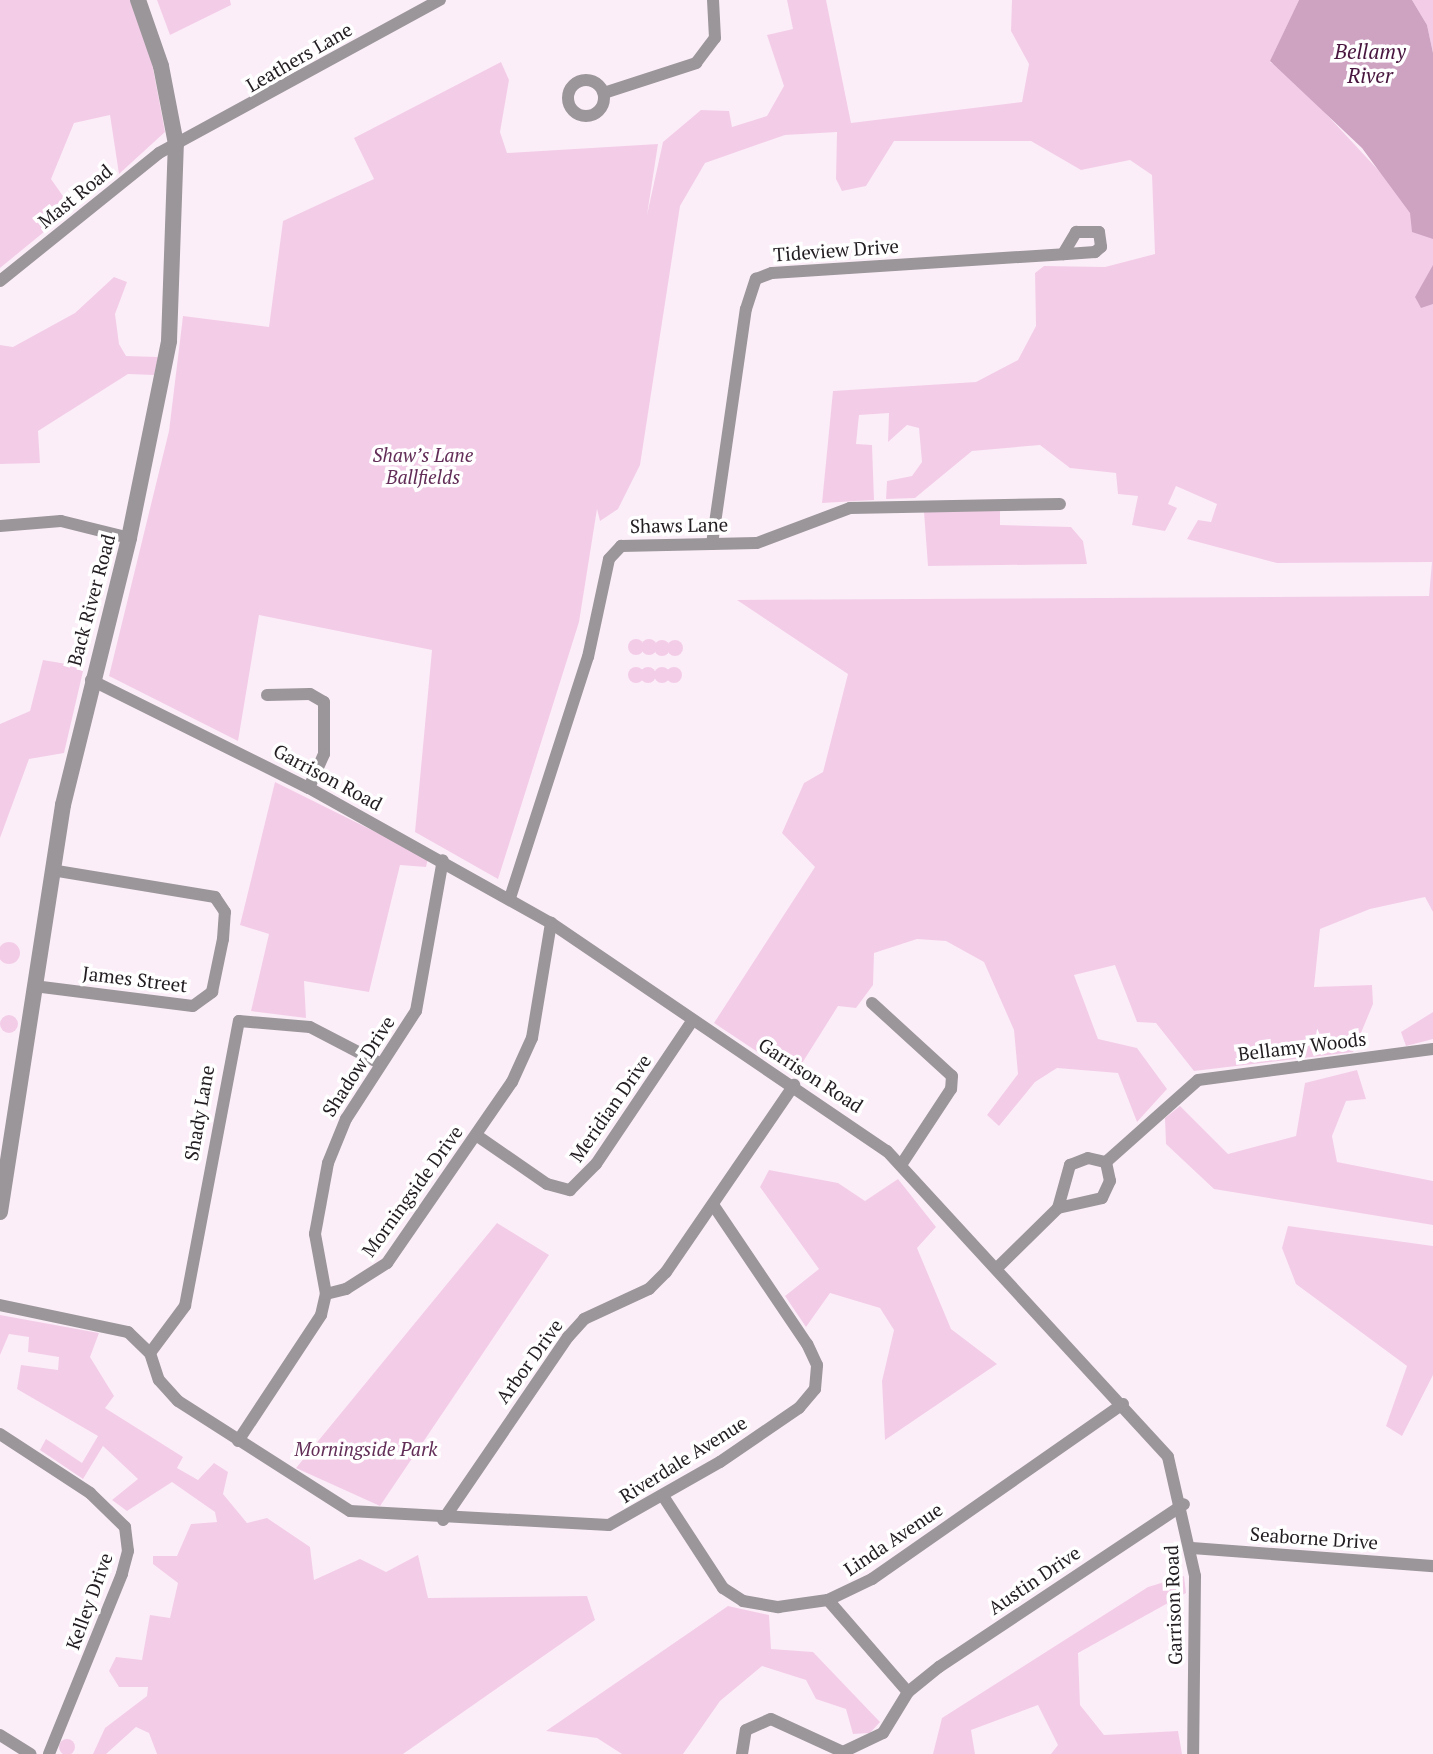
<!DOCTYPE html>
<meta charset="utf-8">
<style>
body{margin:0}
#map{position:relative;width:1433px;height:1754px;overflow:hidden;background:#fceef8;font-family:"PT Serif",serif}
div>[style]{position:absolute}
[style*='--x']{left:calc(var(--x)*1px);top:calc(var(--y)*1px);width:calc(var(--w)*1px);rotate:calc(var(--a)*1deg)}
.green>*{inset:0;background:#f3cde8}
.round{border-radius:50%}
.water>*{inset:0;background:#cea3c2}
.minor>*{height:12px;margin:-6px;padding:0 6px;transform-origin:6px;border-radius:6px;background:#9b969a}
.minor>.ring{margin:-6px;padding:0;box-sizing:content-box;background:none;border:12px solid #9b969a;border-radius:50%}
.tertiary>*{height:16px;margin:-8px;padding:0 8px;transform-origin:8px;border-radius:8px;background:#9b969a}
span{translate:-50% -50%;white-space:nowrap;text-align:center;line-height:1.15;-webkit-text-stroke:7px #fff;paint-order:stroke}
.street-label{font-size:19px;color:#221d21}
.park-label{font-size:19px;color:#622d57;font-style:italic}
.water-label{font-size:21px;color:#48153e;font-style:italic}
</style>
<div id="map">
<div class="green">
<i style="clip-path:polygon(0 0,130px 0,152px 63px,165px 132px,119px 174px,110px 115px,74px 123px,51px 179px,72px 209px,0 268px)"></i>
<i style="clip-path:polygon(157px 0,230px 0,231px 5px,170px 35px)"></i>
<i style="clip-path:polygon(787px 0,826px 0,851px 123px,1022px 102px,1029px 64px,1011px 31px,1012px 0,1299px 0,1270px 62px,1289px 74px,1433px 229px,1433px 912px,1425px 897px,1370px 909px,1320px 929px,1314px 987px,1372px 985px,1373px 1004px,1353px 1052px,1194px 1071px,1156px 1023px,1137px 1022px,1115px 965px,1074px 975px,1098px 1039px,1137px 1048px,1167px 1089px,1137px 1122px,1118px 1073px,1057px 1068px,1035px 1082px,999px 1126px,987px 1115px,1018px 1074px,1014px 1030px,984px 962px,946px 941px,917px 939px,874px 953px,873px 985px,856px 1008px,838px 1006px,794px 1076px,714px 1023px,815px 867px,782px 833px,804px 783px,823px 772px,848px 674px,737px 600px,1429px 596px,1432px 562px,1277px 563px,1187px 539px,1198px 520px,1211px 522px,1217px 504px,1176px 486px,1168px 504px,1177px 508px,1165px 531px,1132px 525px,1138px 496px,1118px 494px,1116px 473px,1070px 468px,1040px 445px,972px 451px,915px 498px,886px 499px,887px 481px,912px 476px,922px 462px,919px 428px,907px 425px,888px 442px,889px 413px,859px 415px,856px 444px,872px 445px,874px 500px,822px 503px,833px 391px,976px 382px,1018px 360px,1036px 326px,1035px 273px,1044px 266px,1105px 267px,1155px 254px,1152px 175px,1130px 160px,1081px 170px,1031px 141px,894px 141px,866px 186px,842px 191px,836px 179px,837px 132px,785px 135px,705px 163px,680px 206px,640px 465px,618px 509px,600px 521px,597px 509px,579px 622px,498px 879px,415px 832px,432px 650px,259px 615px,238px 741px,109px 676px,169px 431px,183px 316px,269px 327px,283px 221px,374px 179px,354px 138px,501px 62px,509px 80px,500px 132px,507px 153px,658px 144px,647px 215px,663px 142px,701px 110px,729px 111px,732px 127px,767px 116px,784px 86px,767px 35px,793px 29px)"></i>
<i style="clip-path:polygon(1412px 0,1433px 0,1433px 53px,1427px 25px)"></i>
<i style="clip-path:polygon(114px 277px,127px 282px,115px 314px,119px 344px,126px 356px,158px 357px,154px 375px,128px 374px,38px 431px,40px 463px,0 464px,0 345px,13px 347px,75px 313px)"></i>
<i style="clip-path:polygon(1000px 509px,1000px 525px,1071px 527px,1083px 541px,1087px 564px,928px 566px,924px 512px)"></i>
<i class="round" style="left:628px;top:639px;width:16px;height:16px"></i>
<i class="round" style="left:641px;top:639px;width:16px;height:16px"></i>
<i class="round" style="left:667px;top:640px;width:16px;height:16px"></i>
<i class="round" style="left:654px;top:640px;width:16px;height:16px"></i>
<i style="clip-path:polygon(43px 660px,84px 667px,64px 753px,29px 759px,0 838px,0 724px,30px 711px)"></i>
<i class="round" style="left:628px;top:667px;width:16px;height:16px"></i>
<i class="round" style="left:666px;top:667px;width:16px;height:16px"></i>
<i class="round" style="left:640px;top:667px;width:16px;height:16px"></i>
<i class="round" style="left:654px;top:667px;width:16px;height:16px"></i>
<i style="clip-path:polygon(275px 782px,428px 858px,426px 867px,400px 865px,369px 992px,304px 981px,306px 1018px,251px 1011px,269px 934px,240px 925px)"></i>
<i class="round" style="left:-2px;top:942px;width:22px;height:22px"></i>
<i style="clip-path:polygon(1433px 1012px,1433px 1039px,1406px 1046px,1401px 1032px)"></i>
<i class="round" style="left:0;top:1015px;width:18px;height:18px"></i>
<i style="clip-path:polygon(1357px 1070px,1366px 1099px,1346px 1101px,1332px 1136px,1337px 1162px,1433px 1181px,1433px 1225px,1214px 1189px,1166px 1144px,1165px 1118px,1180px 1106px,1228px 1154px,1296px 1136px,1305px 1083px)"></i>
<i style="clip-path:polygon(769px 1170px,838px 1183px,865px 1201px,898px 1179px,936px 1227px,917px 1248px,951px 1329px,997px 1364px,885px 1440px,882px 1381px,894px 1330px,880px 1308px,830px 1293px,806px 1327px,785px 1296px,819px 1269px,760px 1187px)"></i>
<i style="clip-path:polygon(497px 1223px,549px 1255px,380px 1506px,296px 1468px)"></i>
<i style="clip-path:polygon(1288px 1226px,1433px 1246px,1433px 1375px,1402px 1436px,1386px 1426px,1407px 1366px,1296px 1284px,1282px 1248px)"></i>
<i style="clip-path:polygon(0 1315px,99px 1333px,90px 1357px,114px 1396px,105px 1408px,183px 1457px,177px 1468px,198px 1480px,214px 1463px,228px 1472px,223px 1494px,247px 1523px,267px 1518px,310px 1547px,314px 1580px,360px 1559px,386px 1572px,418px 1555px,428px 1598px,587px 1596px,595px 1620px,403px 1754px,157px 1754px,149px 1733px,136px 1727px,106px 1754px,93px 1754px,105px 1728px,147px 1696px,148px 1687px,119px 1687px,109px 1671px,116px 1657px,142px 1660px,150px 1615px,170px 1618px,178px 1583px,153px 1564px,153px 1556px,177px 1556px,191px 1524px,217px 1522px,215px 1512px,172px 1482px,127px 1511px,112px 1500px,138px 1479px,103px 1446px,83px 1479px,40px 1450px,46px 1439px,82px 1463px,98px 1436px,17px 1389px,21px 1365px,58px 1370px,59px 1357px,28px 1352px,29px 1337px,9px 1334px,0 1355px)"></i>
<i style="clip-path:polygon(1184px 1576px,1186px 1593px,1078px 1653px,1080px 1705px,1104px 1735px,1178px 1731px,1182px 1754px,1051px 1754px,1058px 1745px,1038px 1705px,971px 1730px,975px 1754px,933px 1754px,942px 1718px,1148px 1587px)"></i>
<i style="clip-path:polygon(728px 1606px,769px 1615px,771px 1649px,813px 1652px,880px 1722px,870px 1733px,853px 1734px,846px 1709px,816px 1699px,806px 1680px,762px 1666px,720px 1701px,683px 1754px,622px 1754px,597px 1738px,546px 1731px)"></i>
<i class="round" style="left:59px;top:1739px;width:16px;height:16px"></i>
</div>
<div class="water">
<i style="clip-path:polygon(1299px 0,1412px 0,1427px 25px,1433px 53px,1433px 239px,1412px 232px,1410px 213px,1362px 148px,1270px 61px)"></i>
<i style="clip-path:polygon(1433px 265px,1433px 304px,1421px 308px,1415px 297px)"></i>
</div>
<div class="minor">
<i class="ring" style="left:568px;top:80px;width:24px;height:24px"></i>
<i style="--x:607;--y:92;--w:94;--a:-18"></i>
<i style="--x:696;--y:63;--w:31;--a:-53"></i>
<i style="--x:715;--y:38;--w:38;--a:-93"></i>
<i style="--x:0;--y:281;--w:204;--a:-38.8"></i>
<i style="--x:159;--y:153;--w:320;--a:-28.6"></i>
<i style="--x:0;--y:526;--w:61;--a:-4.7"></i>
<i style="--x:61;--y:521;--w:70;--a:14"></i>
<i style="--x:712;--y:544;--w:237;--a:-81.8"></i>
<i style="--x:746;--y:309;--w:32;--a:-72"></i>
<i style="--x:756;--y:279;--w:17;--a:-21"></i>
<i style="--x:772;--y:273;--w:292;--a:-3.7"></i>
<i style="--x:1063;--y:254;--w:26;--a:-59"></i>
<i style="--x:1076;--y:232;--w:23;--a:0"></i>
<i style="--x:1099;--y:232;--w:15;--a:82"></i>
<i style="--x:1101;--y:247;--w:8;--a:140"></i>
<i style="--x:1095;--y:252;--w:32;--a:176"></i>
<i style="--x:91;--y:680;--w:243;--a:26.4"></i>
<i style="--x:309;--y:788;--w:277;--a:29.2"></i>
<i style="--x:551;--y:923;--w:406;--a:34.2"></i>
<i style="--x:887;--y:1151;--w:415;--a:47.4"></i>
<i style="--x:1168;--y:1457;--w:122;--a:77.2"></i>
<i style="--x:1195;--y:1576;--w:178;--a:90.6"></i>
<i style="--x:267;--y:695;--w:43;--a:-1.3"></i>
<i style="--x:310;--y:694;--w:16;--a:30"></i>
<i style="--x:324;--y:702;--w:52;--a:90"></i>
<i style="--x:324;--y:754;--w:37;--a:114"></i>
<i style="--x:510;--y:898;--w:253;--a:-72.1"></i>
<i style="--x:588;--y:657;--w:100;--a:-77.9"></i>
<i style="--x:609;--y:559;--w:18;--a:-47"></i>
<i style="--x:621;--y:546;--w:136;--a:-1.3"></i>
<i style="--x:757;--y:543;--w:99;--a:-20.6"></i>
<i style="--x:850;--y:508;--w:210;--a:-1.1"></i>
<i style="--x:34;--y:986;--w:160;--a:7.2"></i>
<i style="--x:193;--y:1006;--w:24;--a:-36"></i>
<i style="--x:212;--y:992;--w:54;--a:-78.3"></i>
<i style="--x:223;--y:939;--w:27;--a:-86"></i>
<i style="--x:225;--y:912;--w:18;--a:-124"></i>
<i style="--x:215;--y:897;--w:165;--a:-170.6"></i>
<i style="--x:872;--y:1003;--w:108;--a:42.4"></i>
<i style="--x:952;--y:1076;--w:13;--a:94"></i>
<i style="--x:951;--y:1089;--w:91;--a:123.3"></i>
<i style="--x:476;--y:1135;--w:86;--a:34.6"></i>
<i style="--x:547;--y:1184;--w:24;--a:15"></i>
<i style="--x:570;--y:1190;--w:37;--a:-45"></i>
<i style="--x:596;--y:1164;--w:172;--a:-56.1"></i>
<i style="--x:1106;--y:1162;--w:123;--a:-41.7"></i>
<i style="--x:1198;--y:1080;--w:237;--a:-7.5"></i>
<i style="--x:1058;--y:1208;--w:45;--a:-12.8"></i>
<i style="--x:1102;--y:1198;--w:19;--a:-65"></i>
<i style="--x:1110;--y:1181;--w:19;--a:-102"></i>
<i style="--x:997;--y:1268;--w:86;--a:-44.5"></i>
<i style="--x:1058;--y:1208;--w:45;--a:-74.4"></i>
<i style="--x:1070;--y:1165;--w:19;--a:-21"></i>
<i style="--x:1088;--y:1158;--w:18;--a:13"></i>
<i style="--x:326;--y:1294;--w:21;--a:-14"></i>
<i style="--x:346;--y:1289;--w:49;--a:-32.4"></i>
<i style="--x:387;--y:1263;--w:220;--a:-55.4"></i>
<i style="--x:512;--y:1082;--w:48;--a:-65.6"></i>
<i style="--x:532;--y:1038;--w:117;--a:-80.6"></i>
<i style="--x:0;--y:1305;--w:131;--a:11.9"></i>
<i style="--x:128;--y:1332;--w:30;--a:44"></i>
<i style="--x:150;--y:1353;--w:28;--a:72"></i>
<i style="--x:159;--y:1380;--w:28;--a:48"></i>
<i style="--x:178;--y:1401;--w:204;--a:32.6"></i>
<i style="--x:350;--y:1511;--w:259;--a:3.1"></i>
<i style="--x:609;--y:1525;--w:128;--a:-29.6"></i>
<i style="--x:720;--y:1462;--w:96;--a:-34.4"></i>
<i style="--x:799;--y:1408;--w:25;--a:-50"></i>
<i style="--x:815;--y:1389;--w:24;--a:-85"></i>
<i style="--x:817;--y:1365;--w:23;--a:-115"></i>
<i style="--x:807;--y:1344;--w:166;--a:-124"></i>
<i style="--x:150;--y:1353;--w:59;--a:-53.3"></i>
<i style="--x:185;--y:1306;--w:290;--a:-79.3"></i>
<i style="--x:239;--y:1021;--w:71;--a:4.8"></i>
<i style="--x:310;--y:1027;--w:80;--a:27.5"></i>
<i style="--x:0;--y:1434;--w:108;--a:33.2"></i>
<i style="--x:90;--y:1493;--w:49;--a:44.2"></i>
<i style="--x:125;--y:1527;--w:24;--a:83"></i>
<i style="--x:128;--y:1551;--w:24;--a:105"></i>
<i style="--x:122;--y:1574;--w:194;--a:112.1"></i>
<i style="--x:238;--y:1441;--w:151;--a:-56.6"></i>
<i style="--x:321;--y:1315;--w:22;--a:-77"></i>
<i style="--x:326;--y:1294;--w:61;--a:-100.4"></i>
<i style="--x:315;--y:1234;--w:72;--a:-79.6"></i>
<i style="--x:328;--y:1163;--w:48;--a:-67.8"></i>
<i style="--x:346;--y:1119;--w:129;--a:-57.1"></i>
<i style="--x:416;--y:1011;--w:153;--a:-79.9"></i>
<i style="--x:663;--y:1496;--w:110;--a:56.9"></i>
<i style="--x:723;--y:1588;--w:24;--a:33"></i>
<i style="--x:743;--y:1601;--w:36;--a:10"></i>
<i style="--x:778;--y:1607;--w:50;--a:-8"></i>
<i style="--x:828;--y:1600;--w:49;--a:-25.5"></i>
<i style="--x:872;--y:1579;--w:306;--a:-34.9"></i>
<i style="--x:443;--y:1520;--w:222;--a:-55.7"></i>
<i style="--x:568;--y:1337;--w:24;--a:-48"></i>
<i style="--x:584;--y:1319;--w:72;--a:-24.8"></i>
<i style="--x:649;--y:1289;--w:24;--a:-45"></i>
<i style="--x:666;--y:1272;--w:227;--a:-55.6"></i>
<i style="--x:1192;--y:1548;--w:242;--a:4.3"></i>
<i style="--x:828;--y:1600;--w:122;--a:49"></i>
<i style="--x:0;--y:1735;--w:36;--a:32"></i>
<i style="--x:843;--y:1752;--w:44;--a:-25.4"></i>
<i style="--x:883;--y:1733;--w:48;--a:-58.6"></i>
<i style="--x:908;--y:1692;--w:40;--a:-39"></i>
<i style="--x:939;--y:1667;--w:294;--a:-33.6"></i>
<i style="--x:742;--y:1754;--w:24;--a:-81"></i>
<i style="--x:746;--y:1730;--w:27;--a:-24"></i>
<i style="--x:771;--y:1719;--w:79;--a:24.6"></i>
</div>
<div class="tertiary">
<i style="--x:0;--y:1212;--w:412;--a:-81.2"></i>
<i style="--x:63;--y:805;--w:275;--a:-76.1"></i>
<i style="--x:129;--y:538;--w:201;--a:-78.5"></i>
<i style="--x:169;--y:341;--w:197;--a:-88"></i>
<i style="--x:176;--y:144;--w:79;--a:-100.9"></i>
<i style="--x:161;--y:66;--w:70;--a:-109.2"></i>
</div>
<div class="street-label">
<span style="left:299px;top:57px;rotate:-30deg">Leathers Lane</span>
<span style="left:75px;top:196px;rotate:-39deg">Mast Road</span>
<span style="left:836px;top:250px;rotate:-4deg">Tideview Drive</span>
<span style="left:679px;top:525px;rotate:-1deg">Shaws Lane</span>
<span style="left:91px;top:600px;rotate:-75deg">Back River Road</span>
<span style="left:328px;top:777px;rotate:28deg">Garrison Road</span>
<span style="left:135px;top:979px;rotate:7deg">James Street</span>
<span style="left:1302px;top:1046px;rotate:-7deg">Bellamy Woods</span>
<span style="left:358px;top:1066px;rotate:-57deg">Shadow Drive</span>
<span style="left:811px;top:1075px;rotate:33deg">Garrison Road</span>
<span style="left:610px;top:1108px;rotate:-55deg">Meridian Drive</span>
<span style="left:199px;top:1113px;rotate:-80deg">Shady Lane</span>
<span style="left:412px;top:1191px;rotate:-54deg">Morningside Drive</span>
<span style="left:529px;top:1361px;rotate:-54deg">Arbor Drive</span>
<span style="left:683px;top:1459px;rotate:-32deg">Riverdale Avenue</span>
<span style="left:1314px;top:1538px;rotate:4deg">Seaborne Drive</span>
<span style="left:893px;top:1539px;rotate:-34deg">Linda Avenue</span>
<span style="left:1034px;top:1580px;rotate:-34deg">Austin Drive</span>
<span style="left:89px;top:1601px;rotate:-70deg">Kelley Drive</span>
<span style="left:1173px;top:1605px;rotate:-92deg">Garrison Road</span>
</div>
<div class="park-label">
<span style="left:423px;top:466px">Shaw’s Lane<br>Ballfields</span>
<span style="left:366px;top:1449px">Morningside Park</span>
</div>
<div class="water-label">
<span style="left:1370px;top:63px">Bellamy<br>River</span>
</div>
</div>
